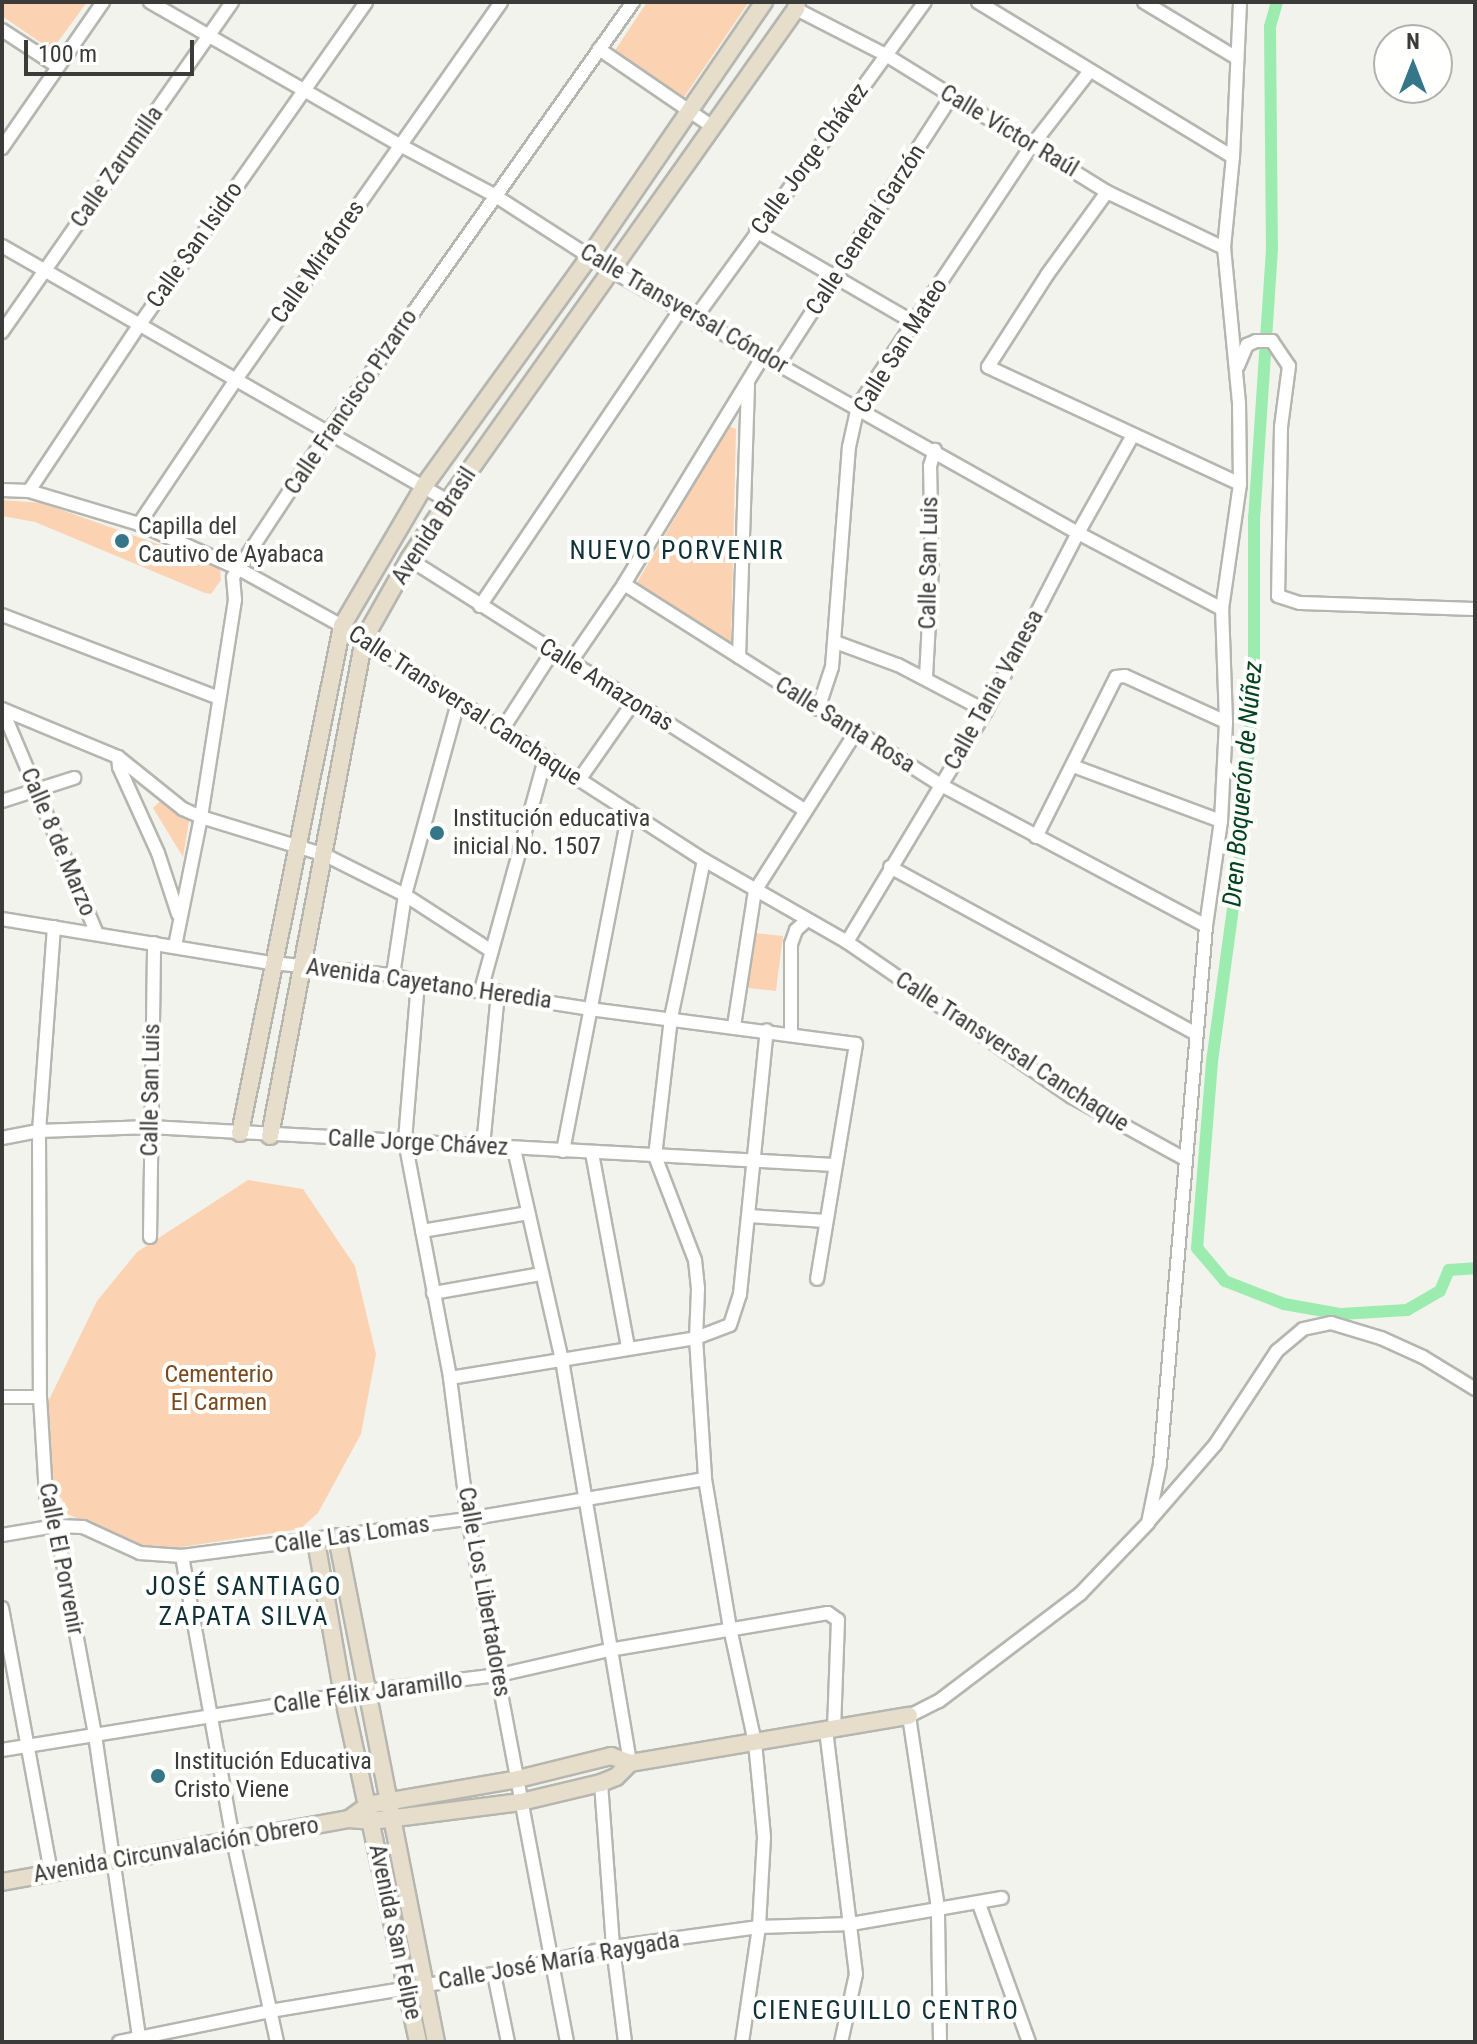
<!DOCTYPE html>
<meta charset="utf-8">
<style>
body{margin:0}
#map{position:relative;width:1477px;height:2044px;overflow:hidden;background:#f3f3ed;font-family:"Roboto Condensed",sans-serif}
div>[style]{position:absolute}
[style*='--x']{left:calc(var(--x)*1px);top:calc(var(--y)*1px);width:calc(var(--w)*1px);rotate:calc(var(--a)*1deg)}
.green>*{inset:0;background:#fbd3b2}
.canal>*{height:12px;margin:-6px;padding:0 6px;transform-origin:6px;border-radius:6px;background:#9cecaf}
.roads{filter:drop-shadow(2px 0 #b6b6b1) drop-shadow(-2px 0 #b6b6b1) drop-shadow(0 2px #b6b6b1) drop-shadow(0 -2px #b6b6b1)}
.street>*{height:12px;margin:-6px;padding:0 6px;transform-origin:6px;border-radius:6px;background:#fff}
.secondary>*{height:16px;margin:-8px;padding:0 8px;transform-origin:8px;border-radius:8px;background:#e6ddca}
.dots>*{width:22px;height:22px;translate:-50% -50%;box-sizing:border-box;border:4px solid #fffffe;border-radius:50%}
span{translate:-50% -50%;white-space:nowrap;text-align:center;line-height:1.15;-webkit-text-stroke:8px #fffffe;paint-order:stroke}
.street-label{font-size:24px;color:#3b3b39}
.poi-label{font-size:24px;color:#3b3b39}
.left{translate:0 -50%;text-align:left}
.park-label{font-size:24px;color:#7a4a1e}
.neighbourhood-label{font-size:26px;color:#113139;letter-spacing:2px}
.water-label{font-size:26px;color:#04431d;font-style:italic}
.frame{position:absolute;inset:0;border:4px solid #3b3b39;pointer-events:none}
.north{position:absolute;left:1373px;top:24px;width:80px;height:80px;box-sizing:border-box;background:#fffffe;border:2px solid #b1b1af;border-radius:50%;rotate:0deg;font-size:22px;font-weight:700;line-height:32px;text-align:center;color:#3b3b39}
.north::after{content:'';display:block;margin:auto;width:28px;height:36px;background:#357789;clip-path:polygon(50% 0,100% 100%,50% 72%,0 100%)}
.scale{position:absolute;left:24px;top:40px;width:170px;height:36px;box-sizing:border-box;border:4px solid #3b3b39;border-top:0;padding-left:10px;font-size:24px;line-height:28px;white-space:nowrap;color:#3b3b39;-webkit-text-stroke:6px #fffffe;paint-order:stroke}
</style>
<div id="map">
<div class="green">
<i style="clip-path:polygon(2px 2px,87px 2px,55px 46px,47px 47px,2px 16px)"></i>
<i style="clip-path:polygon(647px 2px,749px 2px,678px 106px,608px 61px)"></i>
<i style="clip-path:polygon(729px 426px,736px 429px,731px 647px,635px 586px)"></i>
<i style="clip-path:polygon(2px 500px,42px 503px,217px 565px,220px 568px,221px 580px,211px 594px,205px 593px,35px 522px,2px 516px)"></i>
<i style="clip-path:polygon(163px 798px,189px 821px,183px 857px,153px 808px)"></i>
<i style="clip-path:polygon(754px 933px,783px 936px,776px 991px,748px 988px)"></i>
<i style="clip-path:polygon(248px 1180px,303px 1189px,355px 1266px,376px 1354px,361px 1434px,318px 1513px,300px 1529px,162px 1550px,144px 1547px,65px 1513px,69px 1510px,58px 1494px,51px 1495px,45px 1408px,97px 1301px,137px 1252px)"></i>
</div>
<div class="canal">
<i style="--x:1277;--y:2;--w:26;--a:106"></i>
<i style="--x:1270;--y:27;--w:222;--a:89.5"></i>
<i style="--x:1272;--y:249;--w:269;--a:93.8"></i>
<i style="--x:1254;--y:517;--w:166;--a:90"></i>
<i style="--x:1254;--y:683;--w:168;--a:94.5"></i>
<i style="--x:1241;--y:850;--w:214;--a:97.8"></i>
<i style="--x:1212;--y:1062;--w:187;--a:94.6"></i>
<i style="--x:1197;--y:1248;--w:43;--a:49.7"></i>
<i style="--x:1225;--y:1281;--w:63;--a:21.3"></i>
<i style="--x:1284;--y:1304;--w:58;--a:10"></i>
<i style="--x:1341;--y:1314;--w:66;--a:-3.5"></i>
<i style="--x:1407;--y:1310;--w:38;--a:-30"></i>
<i style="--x:1440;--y:1291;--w:23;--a:-67"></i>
<i style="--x:1449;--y:1270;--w:26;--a:-4"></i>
</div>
<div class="roads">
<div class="street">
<i style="--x:150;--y:2;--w:288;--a:29.8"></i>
<i style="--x:400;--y:145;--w:106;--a:28"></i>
<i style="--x:494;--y:195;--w:140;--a:32.8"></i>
<i style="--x:612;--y:271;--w:535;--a:29.35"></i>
<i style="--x:1078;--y:533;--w:163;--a:27.8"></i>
<i style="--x:978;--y:2;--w:298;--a:31.3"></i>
<i style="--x:1144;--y:2;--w:109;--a:31.1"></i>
<i style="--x:796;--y:9;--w:101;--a:27.1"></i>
<i style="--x:886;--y:55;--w:260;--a:31.8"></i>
<i style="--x:1107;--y:192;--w:130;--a:25.6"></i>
<i style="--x:2;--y:30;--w:66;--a:33.2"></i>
<i style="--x:599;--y:49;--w:138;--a:34.4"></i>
<i style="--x:2;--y:148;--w:178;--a:-55.3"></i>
<i style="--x:1107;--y:192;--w:102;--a:125.9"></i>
<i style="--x:1047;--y:275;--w:109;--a:122.7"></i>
<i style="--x:988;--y:367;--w:278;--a:24.9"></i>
<i style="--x:756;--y:231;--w:181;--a:30.1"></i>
<i style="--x:2;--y:246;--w:514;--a:29.76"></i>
<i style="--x:696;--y:317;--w:389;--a:-54"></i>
<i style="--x:2;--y:332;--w:402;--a:-55.1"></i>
<i style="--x:779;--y:363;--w:318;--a:-57.1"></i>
<i style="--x:1238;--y:366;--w:23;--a:-67"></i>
<i style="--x:1247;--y:345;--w:10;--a:-24"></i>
<i style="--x:1256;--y:341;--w:16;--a:0"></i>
<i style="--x:1272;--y:341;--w:30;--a:56"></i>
<i style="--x:1289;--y:366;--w:62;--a:97.5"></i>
<i style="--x:1281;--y:427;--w:169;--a:91"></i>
<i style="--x:1278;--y:596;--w:23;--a:18"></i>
<i style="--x:1300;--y:603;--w:175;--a:2"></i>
<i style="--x:2;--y:490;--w:27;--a:2"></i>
<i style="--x:29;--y:491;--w:115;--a:16.7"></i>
<i style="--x:139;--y:524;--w:110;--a:24.2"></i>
<i style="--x:239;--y:569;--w:118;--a:29"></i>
<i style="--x:342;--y:626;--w:431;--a:32.9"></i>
<i style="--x:704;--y:860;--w:165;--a:29.8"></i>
<i style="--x:847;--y:942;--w:273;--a:34.6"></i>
<i style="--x:1072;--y:1097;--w:129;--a:28.8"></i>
<i style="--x:29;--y:491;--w:201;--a:-56.4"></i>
<i style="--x:140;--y:324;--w:393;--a:-54.9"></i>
<i style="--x:139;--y:524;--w:176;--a:-56.1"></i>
<i style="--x:237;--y:378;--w:459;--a:-54.9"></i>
<i style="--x:409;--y:559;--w:469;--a:32.4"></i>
<i style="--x:624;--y:584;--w:375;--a:32.4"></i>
<i style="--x:941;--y:785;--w:300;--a:28"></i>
<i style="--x:480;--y:606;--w:360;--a:-55.9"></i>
<i style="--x:2;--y:615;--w:230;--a:20.9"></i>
<i style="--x:835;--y:642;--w:67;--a:20.1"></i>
<i style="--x:898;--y:665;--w:99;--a:27.6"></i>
<i style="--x:739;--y:657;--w:272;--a:-88.1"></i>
<i style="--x:570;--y:663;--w:96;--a:-55.6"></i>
<i style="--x:624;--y:584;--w:267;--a:-58.6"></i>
<i style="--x:926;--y:677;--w:110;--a:-86.9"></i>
<i style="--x:932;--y:567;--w:101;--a:-91.1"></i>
<i style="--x:930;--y:466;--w:17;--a:-73"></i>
<i style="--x:2;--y:709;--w:126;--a:22.5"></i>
<i style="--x:118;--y:757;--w:83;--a:38.7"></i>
<i style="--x:183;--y:809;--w:20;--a:24"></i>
<i style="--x:201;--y:817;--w:130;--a:17"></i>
<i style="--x:325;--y:855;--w:89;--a:26.6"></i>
<i style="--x:405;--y:895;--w:101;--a:32.9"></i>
<i style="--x:2;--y:709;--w:242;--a:67.1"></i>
<i style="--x:818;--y:709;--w:44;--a:-71.6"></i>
<i style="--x:832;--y:667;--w:221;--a:-85.6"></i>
<i style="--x:849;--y:447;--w:42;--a:-77.6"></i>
<i style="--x:858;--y:406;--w:315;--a:-56.3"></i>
<i style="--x:1033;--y:144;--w:91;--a:-52.1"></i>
<i style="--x:502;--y:730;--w:94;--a:-57.2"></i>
<i style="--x:118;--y:757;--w:10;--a:84"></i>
<i style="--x:119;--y:767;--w:94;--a:65.6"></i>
<i style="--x:158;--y:853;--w:64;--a:71.8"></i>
<i style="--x:1073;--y:766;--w:158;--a:20.4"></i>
<i style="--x:579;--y:780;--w:94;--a:-55"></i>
<i style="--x:2;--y:801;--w:76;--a:-17.7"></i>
<i style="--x:1036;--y:837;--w:179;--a:-63.4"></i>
<i style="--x:1116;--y:677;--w:9;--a:-6"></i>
<i style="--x:1125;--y:676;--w:111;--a:24.5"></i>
<i style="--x:704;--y:860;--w:161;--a:101.8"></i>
<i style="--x:671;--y:1018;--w:139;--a:96.6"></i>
<i style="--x:655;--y:1156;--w:111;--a:69"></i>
<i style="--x:695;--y:1260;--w:29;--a:84"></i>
<i style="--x:698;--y:1289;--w:49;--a:92.3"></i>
<i style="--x:696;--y:1338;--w:141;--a:86.3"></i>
<i style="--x:705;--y:1479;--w:151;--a:80.5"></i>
<i style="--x:730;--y:1628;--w:118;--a:77.7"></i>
<i style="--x:755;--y:1743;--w:40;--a:84.3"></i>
<i style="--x:759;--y:1783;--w:54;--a:84.7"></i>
<i style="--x:764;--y:1837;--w:90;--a:93.2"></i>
<i style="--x:759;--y:1927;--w:116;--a:98.4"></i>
<i style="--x:890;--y:867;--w:349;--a:28.6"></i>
<i style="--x:2;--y:919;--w:274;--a:9.3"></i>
<i style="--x:272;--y:963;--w:122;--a:5.7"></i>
<i style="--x:393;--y:975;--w:26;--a:16"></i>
<i style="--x:418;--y:982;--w:174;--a:8.9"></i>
<i style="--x:590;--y:1009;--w:268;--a:7.5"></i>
<i style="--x:856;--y:1044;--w:238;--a:99.4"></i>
<i style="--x:54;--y:927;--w:205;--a:94.2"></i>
<i style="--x:39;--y:1131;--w:266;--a:89.8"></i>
<i style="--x:40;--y:1397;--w:98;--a:86.5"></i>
<i style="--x:46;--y:1495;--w:33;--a:72"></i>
<i style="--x:56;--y:1526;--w:213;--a:79.4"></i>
<i style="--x:95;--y:1735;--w:310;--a:81.7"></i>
<i style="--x:847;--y:942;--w:270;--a:-59"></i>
<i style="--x:986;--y:711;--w:200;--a:-62.7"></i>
<i style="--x:1078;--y:533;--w:112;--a:-60.7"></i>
<i style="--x:175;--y:946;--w:132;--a:-78.6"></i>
<i style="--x:201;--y:817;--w:220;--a:-81.1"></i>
<i style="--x:235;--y:600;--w:23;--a:-95"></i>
<i style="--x:233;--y:577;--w:173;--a:-56.6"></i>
<i style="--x:328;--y:433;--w:528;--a:-54.71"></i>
<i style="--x:393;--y:975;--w:81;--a:-81.5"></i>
<i style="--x:405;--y:895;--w:200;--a:-74.6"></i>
<i style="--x:418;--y:982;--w:160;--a:94.7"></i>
<i style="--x:405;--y:1141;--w:241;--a:79.2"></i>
<i style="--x:450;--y:1378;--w:142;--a:82.7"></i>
<i style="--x:468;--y:1519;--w:532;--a:79.28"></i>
<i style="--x:481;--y:990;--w:240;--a:-74.5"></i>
<i style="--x:734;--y:1026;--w:137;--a:-81.2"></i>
<i style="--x:755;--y:891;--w:188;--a:-57.6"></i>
<i style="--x:791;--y:1032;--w:88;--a:-90"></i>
<i style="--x:791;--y:944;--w:15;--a:-70"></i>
<i style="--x:796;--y:930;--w:13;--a:-42"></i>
<i style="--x:2;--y:1138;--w:38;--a:-11"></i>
<i style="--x:39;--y:1131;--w:111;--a:-2.1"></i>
<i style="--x:150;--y:1127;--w:685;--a:3.18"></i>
<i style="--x:483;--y:1146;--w:155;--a:-84.4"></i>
<i style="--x:514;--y:1149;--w:216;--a:77.2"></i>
<i style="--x:562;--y:1360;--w:409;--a:80.4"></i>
<i style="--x:563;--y:1151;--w:346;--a:-79"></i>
<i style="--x:592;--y:1153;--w:197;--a:79.5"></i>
<i style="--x:748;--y:1216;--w:78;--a:3.7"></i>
<i style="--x:422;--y:1231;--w:108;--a:-9.6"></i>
<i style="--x:150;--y:1237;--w:294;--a:-89.2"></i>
<i style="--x:433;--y:1293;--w:110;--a:-10"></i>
<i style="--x:450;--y:1378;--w:249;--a:-9.2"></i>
<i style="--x:696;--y:1338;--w:36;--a:-21"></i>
<i style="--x:730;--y:1325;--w:33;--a:-72"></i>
<i style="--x:740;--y:1294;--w:265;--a:-84.2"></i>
<i style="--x:2;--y:1397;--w:38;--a:0"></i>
<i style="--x:1150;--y:1520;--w:99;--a:-49.1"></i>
<i style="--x:1215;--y:1445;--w:113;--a:-56.6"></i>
<i style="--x:1277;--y:1351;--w:34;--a:-40"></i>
<i style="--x:1303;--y:1329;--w:29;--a:-12"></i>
<i style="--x:1331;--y:1323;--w:52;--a:16.7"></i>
<i style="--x:1381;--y:1338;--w:46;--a:24.3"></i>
<i style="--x:1423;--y:1357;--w:61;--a:31.6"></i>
<i style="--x:2;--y:1535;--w:55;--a:-9.5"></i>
<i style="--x:56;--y:1526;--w:27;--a:2"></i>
<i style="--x:83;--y:1527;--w:63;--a:24.5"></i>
<i style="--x:140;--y:1553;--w:42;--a:4.1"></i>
<i style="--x:182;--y:1556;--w:288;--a:-7.4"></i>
<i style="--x:468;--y:1519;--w:240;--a:-9.6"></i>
<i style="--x:182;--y:1556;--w:289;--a:79.8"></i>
<i style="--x:233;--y:1840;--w:207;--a:77.7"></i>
<i style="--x:2;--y:1608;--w:269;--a:79.5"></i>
<i style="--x:826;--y:1730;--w:246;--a:83"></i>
<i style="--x:856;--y:1974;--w:70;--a:102.4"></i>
<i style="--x:2;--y:1750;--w:369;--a:-9.2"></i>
<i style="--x:366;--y:1691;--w:134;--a:-6.9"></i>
<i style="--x:499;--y:1675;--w:113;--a:-12.8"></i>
<i style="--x:609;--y:1650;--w:222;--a:-9.6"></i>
<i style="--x:828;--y:1613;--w:12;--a:35"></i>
<i style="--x:838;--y:1620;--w:109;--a:92.1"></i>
<i style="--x:601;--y:1783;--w:164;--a:85.8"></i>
<i style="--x:613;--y:1947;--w:96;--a:82.8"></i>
<i style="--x:979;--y:1904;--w:147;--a:70.1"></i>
<i style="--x:494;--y:1974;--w:69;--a:78.4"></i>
<i style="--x:119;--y:2042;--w:154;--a:-11.6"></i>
<i style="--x:270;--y:2011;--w:227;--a:-9.4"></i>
<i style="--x:494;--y:1974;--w:122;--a:-12.8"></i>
<i style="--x:613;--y:1947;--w:147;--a:-7.8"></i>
<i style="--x:759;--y:1927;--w:92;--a:-1.9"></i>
<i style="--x:851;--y:1924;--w:153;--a:-9.8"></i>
<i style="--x:940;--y:2042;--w:134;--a:-90.9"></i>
<i style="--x:938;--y:1908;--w:194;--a:-98.6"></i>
<i style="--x:909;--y:1716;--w:34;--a:-27"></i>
<i style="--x:939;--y:1701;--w:177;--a:-37.2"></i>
<i style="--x:1080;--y:1594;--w:98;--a:-46.2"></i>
<i style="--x:1148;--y:1523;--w:60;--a:-78.5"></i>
<i style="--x:1160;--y:1464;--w:540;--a:-85.11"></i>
<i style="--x:1206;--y:926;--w:106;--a:-81.9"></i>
<i style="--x:1221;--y:821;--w:99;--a:-87.1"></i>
<i style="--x:1226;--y:722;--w:113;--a:-92"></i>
<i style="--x:1222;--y:609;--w:126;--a:-81.8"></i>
<i style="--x:1240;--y:484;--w:81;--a:-90.7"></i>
<i style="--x:1239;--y:403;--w:156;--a:-95.5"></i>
<i style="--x:1224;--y:248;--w:91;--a:-84.4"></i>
<i style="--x:1233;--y:157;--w:155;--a:-87.4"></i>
</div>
<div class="secondary">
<i style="--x:240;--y:1133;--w:517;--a:-78.62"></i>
<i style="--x:342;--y:626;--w:162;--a:-59.6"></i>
<i style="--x:424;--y:486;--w:284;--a:-54.2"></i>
<i style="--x:590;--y:256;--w:308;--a:-55.6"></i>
<i style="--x:270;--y:1136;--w:506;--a:-79.29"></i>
<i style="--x:364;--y:639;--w:92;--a:-60.6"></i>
<i style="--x:409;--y:559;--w:70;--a:-56.1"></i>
<i style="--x:448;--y:501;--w:603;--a:-54.73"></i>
<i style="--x:796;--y:9;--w:7;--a:-82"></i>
<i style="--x:337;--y:1537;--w:515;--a:78.91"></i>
<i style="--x:316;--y:1541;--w:156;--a:80.1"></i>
<i style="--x:343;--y:1695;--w:355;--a:77.8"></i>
<i style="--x:349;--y:1819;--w:24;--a:-36"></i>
<i style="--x:368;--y:1805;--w:152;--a:-9.8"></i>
<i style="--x:518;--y:1779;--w:96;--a:-13.9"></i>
<i style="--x:611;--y:1756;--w:20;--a:20"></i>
<i style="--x:630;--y:1763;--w:283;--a:-9.6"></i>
<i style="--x:2;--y:1882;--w:353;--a:-10.3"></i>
<i style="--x:349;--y:1819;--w:23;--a:5"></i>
<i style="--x:372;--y:1821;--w:150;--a:-7.3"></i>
<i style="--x:521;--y:1802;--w:82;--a:-13.4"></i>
<i style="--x:601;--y:1783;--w:16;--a:-22"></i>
<i style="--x:616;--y:1777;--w:20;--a:-45"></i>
</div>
</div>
<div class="dots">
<i style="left:122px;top:541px;background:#357789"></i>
<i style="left:437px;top:833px;background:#357789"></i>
<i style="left:158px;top:1776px;background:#357789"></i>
</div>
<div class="street-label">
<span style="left:1009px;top:131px;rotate:31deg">Calle Víctor Raúl</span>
<span style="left:810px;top:159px;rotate:-54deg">Calle Jorge Chávez</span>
<span style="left:117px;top:167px;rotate:-55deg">Calle Zarumilla</span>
<span style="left:866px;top:230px;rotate:-57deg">Calle General Garzón</span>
<span style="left:195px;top:245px;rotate:-55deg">Calle San Isidro</span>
<span style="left:318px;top:262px;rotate:-55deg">Calle Mirafores</span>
<span style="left:684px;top:309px;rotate:30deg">Calle Transversal Cóndor</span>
<span style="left:901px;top:346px;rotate:-58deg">Calle San Mateo</span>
<span style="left:351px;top:402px;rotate:-56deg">Calle Francisco Pizarro</span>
<span style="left:434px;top:526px;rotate:-57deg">Avenida Brasil</span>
<span style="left:929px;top:563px;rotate:-89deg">Calle San Luis</span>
<span style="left:606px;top:685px;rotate:32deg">Calle Amazonas</span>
<span style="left:994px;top:690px;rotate:-61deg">Calle Tania Vanesa</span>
<span style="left:465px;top:706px;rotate:33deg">Calle Transversal Canchaque</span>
<span style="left:845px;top:725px;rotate:32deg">Calle Santa Rosa</span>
<span style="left:58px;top:842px;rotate:67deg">Calle 8 de Marzo</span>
<span style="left:429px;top:984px;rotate:8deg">Avenida Cayetano Heredia</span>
<span style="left:1012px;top:1052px;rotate:33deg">Calle Transversal Canchaque</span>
<span style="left:151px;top:1090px;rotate:-89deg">Calle San Luis</span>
<span style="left:418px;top:1143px;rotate:3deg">Calle Jorge Chávez</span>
<span style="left:352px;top:1535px;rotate:-8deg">Calle Las Lomas</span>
<span style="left:61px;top:1559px;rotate:79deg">Calle El Porvenir</span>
<span style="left:484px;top:1592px;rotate:80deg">Calle Los Libertadores</span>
<span style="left:368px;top:1693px;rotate:-8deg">Calle Félix Jaramillo</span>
<span style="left:176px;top:1850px;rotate:-10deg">Avenida Circunvalación Obrero</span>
<span style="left:395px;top:1932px;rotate:78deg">Avenida San Felipe</span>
<span style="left:559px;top:1961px;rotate:-10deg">Calle José María Raygada</span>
</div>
<div class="poi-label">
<span class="left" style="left:138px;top:541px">Capilla del<br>Cautivo de Ayabaca</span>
<span class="left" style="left:453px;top:833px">Institución educativa<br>inicial No. 1507</span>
<span class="left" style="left:174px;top:1776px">Institución Educativa<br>Cristo Viene</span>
</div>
<div class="park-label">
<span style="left:219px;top:1389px">Cementerio<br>El Carmen</span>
</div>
<div class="neighbourhood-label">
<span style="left:677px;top:551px">NUEVO PORVENIR</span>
<span style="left:244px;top:1602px">JOSÉ SANTIAGO<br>ZAPATA SILVA</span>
<span style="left:886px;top:2011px">CIENEGUILLO CENTRO</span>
</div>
<div class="water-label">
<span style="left:1243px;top:784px;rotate:-85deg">Dren Boquerón de Núñez</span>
</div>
<div class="frame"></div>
<div class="north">N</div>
<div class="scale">100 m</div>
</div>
